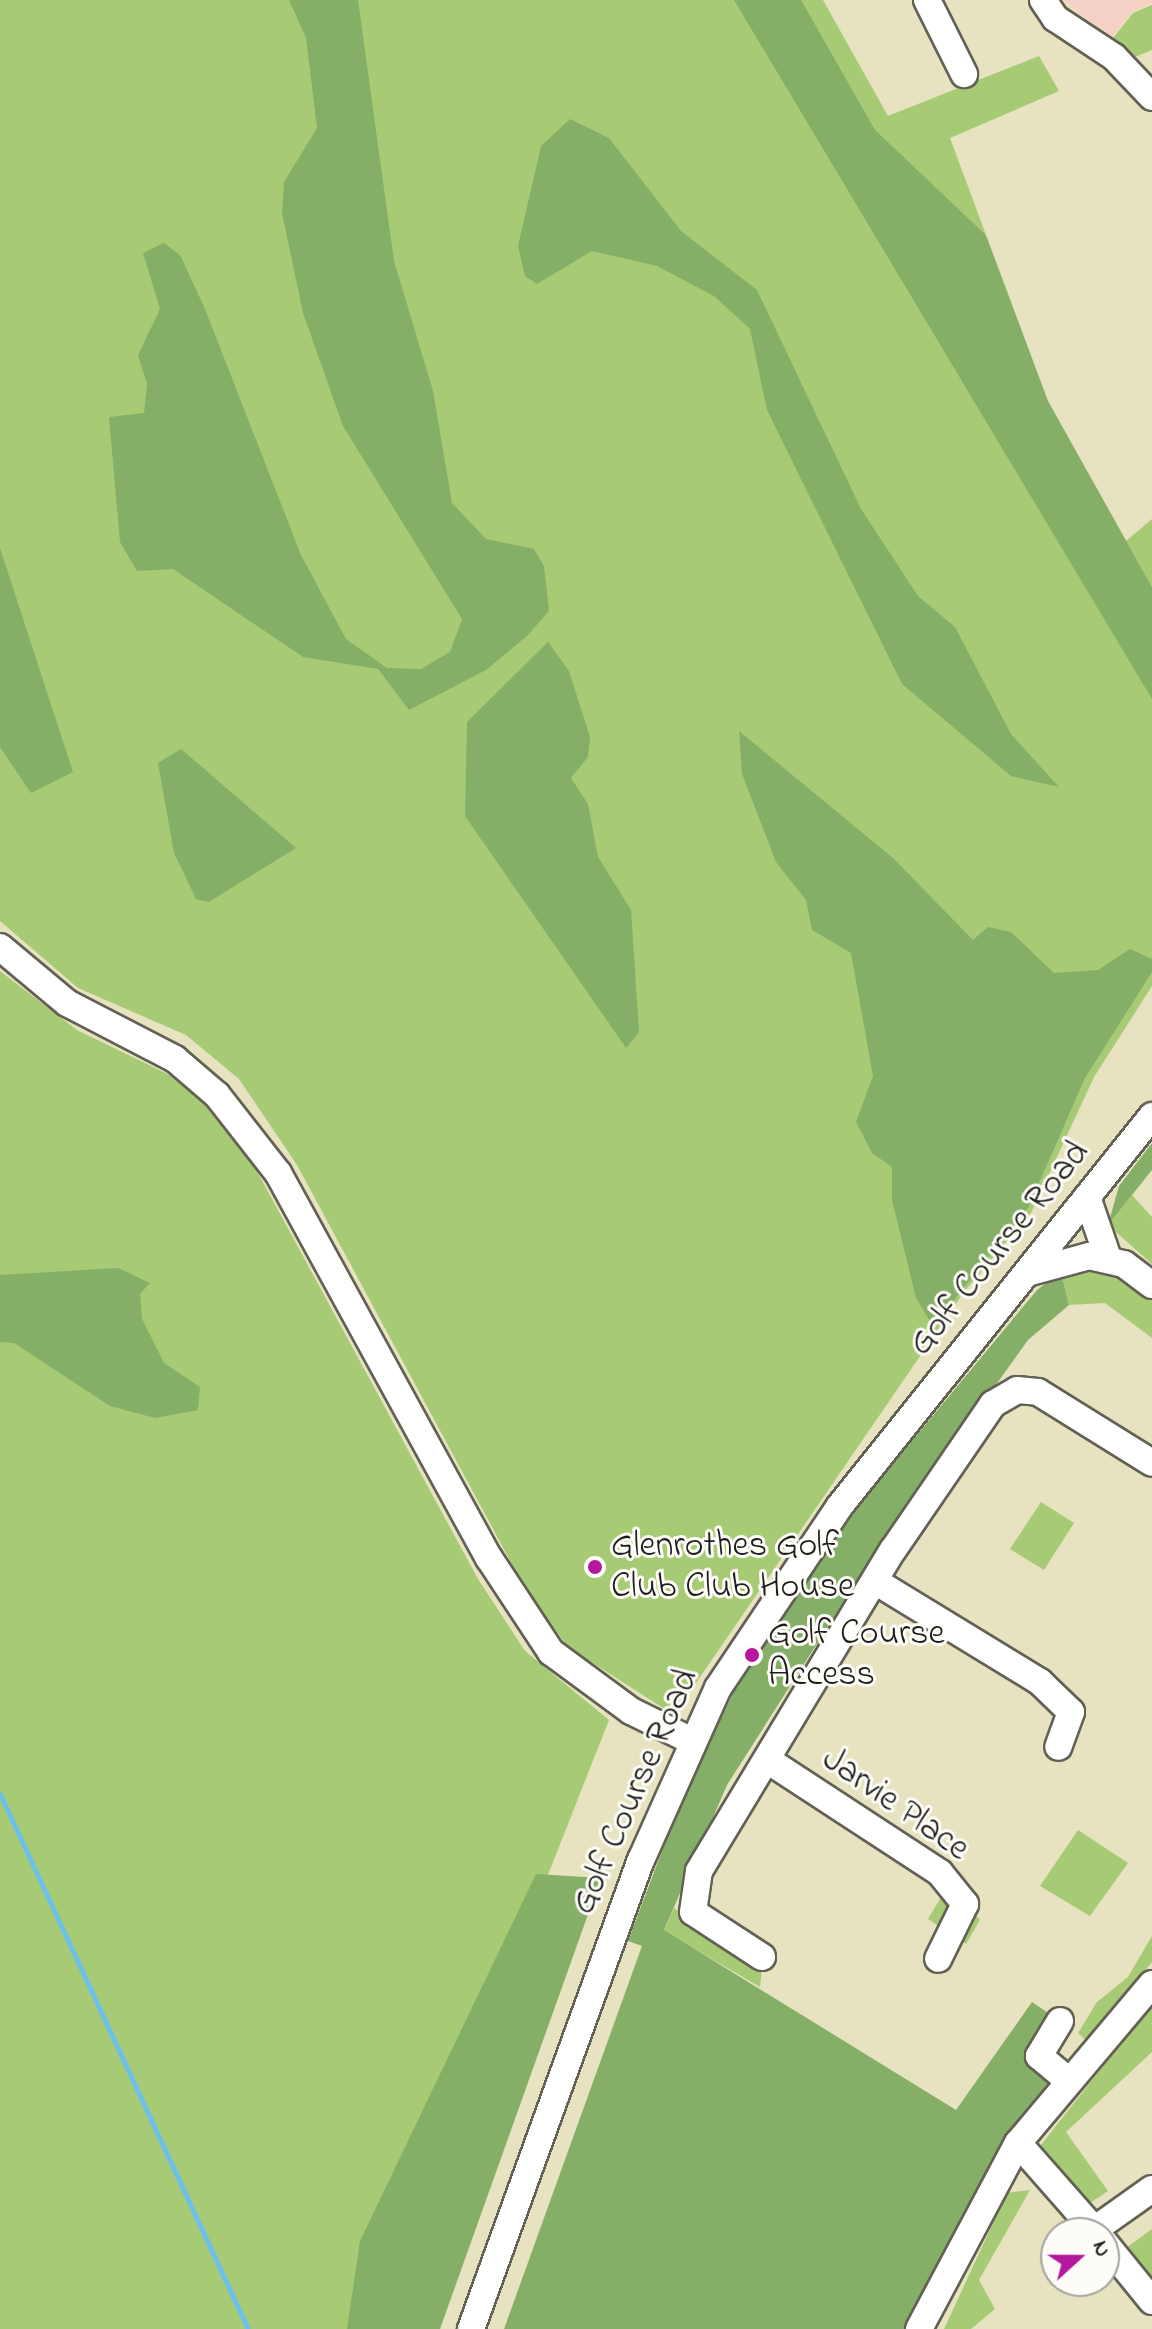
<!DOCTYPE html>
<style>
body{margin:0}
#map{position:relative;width:1152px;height:2329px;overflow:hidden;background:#e7e2c0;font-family:"Indie Flower",sans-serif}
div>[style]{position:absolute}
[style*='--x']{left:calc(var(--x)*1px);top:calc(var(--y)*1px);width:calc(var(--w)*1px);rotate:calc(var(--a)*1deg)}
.built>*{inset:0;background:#f6d1c5}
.green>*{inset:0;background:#a7cb74}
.forest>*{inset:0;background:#85af66}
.stream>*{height:5px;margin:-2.5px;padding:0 2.5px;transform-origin:2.5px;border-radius:2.5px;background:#6dc0e9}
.roads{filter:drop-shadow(2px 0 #636155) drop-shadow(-2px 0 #636155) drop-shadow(0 2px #636155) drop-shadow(0 -2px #636155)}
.minor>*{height:26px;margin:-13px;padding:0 13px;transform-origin:13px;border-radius:13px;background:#fff}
.dots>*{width:22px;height:22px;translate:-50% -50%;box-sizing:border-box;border:4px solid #fdfcf7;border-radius:50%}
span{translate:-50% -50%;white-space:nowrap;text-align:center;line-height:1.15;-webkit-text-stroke:6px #fdfcf7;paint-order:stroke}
.street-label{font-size:36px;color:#1c1c1c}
.poi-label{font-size:36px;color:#1c1c1c}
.left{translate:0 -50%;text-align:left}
.north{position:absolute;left:1040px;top:2217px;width:80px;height:80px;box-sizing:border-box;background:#fdfcf7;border:2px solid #a3a29f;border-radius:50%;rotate:69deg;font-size:22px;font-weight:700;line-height:32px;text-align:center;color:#1c1c1c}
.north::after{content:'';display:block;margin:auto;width:28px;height:36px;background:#b5179e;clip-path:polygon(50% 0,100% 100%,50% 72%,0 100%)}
</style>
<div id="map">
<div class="built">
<i style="clip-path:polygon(1064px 0,1152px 0,1152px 3px,1132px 12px,1110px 39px)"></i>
</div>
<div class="green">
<i style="clip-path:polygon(0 0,823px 0,888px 116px,1039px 56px,1059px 91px,950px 138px,986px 235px,877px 133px,1152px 625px,1152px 986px,1094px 1077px,1031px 1213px,964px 1292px,674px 1715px,568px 1647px,527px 1592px,297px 1165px,239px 1079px,186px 1035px,78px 988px,0 921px)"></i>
<i style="clip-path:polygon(1152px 5px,1152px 50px,1125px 61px,1109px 43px,1133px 13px)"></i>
<i style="clip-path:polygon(1152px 519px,1152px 587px,1126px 541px)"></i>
<i style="clip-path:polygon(0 971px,77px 1030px,186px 1083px,233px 1127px,478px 1579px,525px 1651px,609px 1720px,369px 2329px,0 2329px)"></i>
<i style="clip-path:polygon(1132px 1195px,1152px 1217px,1152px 1264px,1108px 1225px)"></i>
<i style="clip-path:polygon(1086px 1263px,1152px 1288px,1152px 1338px,1105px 1303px,1069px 1305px,1061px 1272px)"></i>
<i style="clip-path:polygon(1041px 1502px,1074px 1523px,1044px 1570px,1010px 1549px)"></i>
<i style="clip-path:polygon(1078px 1830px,1128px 1863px,1090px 1916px,1040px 1886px)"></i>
<i style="clip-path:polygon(949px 1884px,980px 1920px,966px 1944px,928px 1919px)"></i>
<i style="clip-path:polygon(674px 1908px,762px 1967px,760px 1987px,664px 1931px)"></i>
<i style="clip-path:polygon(1152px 1936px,1152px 1962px,1087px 2041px,1078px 2033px,1097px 2002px,1128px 1977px)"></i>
<i style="clip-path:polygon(1152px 2004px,1152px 2052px,1066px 2132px,1108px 2191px,1090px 2203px,1069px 2191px,1037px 2150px)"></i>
<i style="clip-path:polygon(1030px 2190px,979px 2280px,995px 2309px,971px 2329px,944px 2329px,1007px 2193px)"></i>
<i style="clip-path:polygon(1152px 2229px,1152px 2278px,1126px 2248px)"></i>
</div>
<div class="forest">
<i style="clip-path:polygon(289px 0,358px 0,394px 261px,433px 391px,452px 503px,486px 539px,534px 549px,544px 566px,549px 611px,528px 635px,486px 670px,409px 710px,378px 669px,303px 657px,173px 569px,137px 571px,120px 542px,109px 417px,144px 413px,147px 384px,138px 355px,160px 309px,143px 253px,164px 243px,180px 255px,205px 309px,301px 555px,346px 639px,387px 668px,421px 669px,450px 652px,462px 619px,343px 426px,303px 313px,282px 213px,284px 182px,317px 128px,306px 38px)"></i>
<i style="clip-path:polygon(734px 0,801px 0,875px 130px,986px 235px,1048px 401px,1152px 587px,1152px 699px)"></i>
<i style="clip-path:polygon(570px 119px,609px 138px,681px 231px,757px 290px,861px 509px,918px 596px,955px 627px,1011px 734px,1059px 787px,1011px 776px,902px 684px,767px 410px,750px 329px,714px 296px,657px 266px,592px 251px,537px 284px,525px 276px,518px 246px,541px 146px)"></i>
<i style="clip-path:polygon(0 548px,73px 772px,31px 793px,0 747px)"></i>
<i style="clip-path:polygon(548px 642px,569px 671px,590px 737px,588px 757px,571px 778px,588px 804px,598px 857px,631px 910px,639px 1032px,626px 1048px,465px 816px,467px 722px)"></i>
<i style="clip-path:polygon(739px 731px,893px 858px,973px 940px,988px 927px,1011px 932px,1054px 973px,1098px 970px,1130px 949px,1152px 959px,1152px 972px,1085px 1078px,1028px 1208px,933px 1326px,916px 1298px,892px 1200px,892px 1167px,872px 1153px,856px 1122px,873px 1076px,851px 953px,812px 930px,806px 900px,776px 862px,742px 774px)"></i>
<i style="clip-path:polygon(181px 749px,296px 848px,209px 902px,196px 899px,174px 853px,158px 763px)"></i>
<i style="clip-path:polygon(1152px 1143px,1152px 1170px,1108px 1225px,1119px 1186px)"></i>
<i style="clip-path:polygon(118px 1268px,150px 1283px,140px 1294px,142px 1319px,164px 1363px,200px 1387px,198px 1410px,155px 1418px,110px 1406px,14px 1343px,0 1342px,0 1275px)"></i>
<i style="clip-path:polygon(1061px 1272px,1069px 1305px,1028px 1340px,869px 1562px,727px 1785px,664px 1930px,956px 2110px,1032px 2002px,1060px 2021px,1039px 2056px,1069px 2081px,919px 2329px,504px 2329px,642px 1946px,628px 1941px,679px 1806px,739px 1681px,863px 1500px,1037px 1290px)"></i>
<i style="clip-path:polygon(536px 1874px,601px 1878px,440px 2329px,347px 2329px,360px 2241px)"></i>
</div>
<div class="stream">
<i style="--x:0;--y:1794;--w:590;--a:65.13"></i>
</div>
<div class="roads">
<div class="minor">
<i style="--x:927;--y:0;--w:83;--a:63.4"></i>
<i style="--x:1043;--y:0;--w:22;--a:56"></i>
<i style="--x:1055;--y:18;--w:71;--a:33.5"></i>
<i style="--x:1114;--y:57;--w:55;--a:46.5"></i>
<i style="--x:0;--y:947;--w:87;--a:39.9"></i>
<i style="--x:67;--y:1003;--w:122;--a:27.4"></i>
<i style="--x:175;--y:1059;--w:55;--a:40.6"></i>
<i style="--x:217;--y:1095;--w:99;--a:52"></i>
<i style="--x:278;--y:1173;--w:439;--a:61.3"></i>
<i style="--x:489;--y:1558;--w:113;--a:56.6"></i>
<i style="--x:551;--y:1652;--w:99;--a:36.4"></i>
<i style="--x:631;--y:1711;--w:66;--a:26.2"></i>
<i style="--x:1087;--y:1197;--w:65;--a:71"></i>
<i style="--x:1027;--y:1273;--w:64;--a:-15.3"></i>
<i style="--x:1089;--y:1256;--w:36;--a:13"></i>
<i style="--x:1124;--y:1264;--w:35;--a:37"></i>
<i style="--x:878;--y:1583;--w:190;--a:31.4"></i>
<i style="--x:1040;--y:1682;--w:43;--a:44.1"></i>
<i style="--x:1071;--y:1712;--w:37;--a:110"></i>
<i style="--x:769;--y:1761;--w:204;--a:33.2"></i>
<i style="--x:940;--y:1873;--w:40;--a:51"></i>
<i style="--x:965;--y:1904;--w:61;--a:116.1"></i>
<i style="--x:762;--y:1957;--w:82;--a:-146.9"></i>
<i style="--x:693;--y:1912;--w:41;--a:-81.7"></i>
<i style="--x:699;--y:1871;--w:375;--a:-58.9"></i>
<i style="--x:893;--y:1550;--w:177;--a:-55.6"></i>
<i style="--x:993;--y:1404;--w:28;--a:-30"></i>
<i style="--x:1017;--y:1390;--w:21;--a:5"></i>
<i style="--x:1038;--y:1392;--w:134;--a:31.9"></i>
<i style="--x:1060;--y:2021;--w:41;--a:121"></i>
<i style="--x:1039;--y:2056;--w:39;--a:40"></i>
<i style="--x:1018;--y:2143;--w:120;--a:48.7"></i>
<i style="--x:1094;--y:2230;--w:71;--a:-35.3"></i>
<i style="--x:1104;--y:2242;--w:76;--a:50.9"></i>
<i style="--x:471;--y:2329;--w:499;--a:-70.1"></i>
<i style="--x:641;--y:1860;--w:188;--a:-65.9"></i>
<i style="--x:718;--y:1688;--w:218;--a:-56.2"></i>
<i style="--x:839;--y:1507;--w:501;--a:-51.32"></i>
<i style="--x:919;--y:2329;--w:211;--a:-62"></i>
<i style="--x:1018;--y:2143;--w:208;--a:-49.9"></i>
</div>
</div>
<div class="dots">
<i style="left:595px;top:1567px;background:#b5179e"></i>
<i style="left:752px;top:1655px;background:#b5179e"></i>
</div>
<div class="street-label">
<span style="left:1000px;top:1249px;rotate:-51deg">Golf Course Road</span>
<span style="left:636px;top:1792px;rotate:-66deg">Golf Course Road</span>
<span style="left:895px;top:1805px;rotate:35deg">Jarvie Place</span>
</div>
<div class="poi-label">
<span class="left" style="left:611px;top:1567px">Glenrothes Golf<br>Club Club House</span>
<span class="left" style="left:768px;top:1655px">Golf Course<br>Access</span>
</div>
<div class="north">N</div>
</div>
